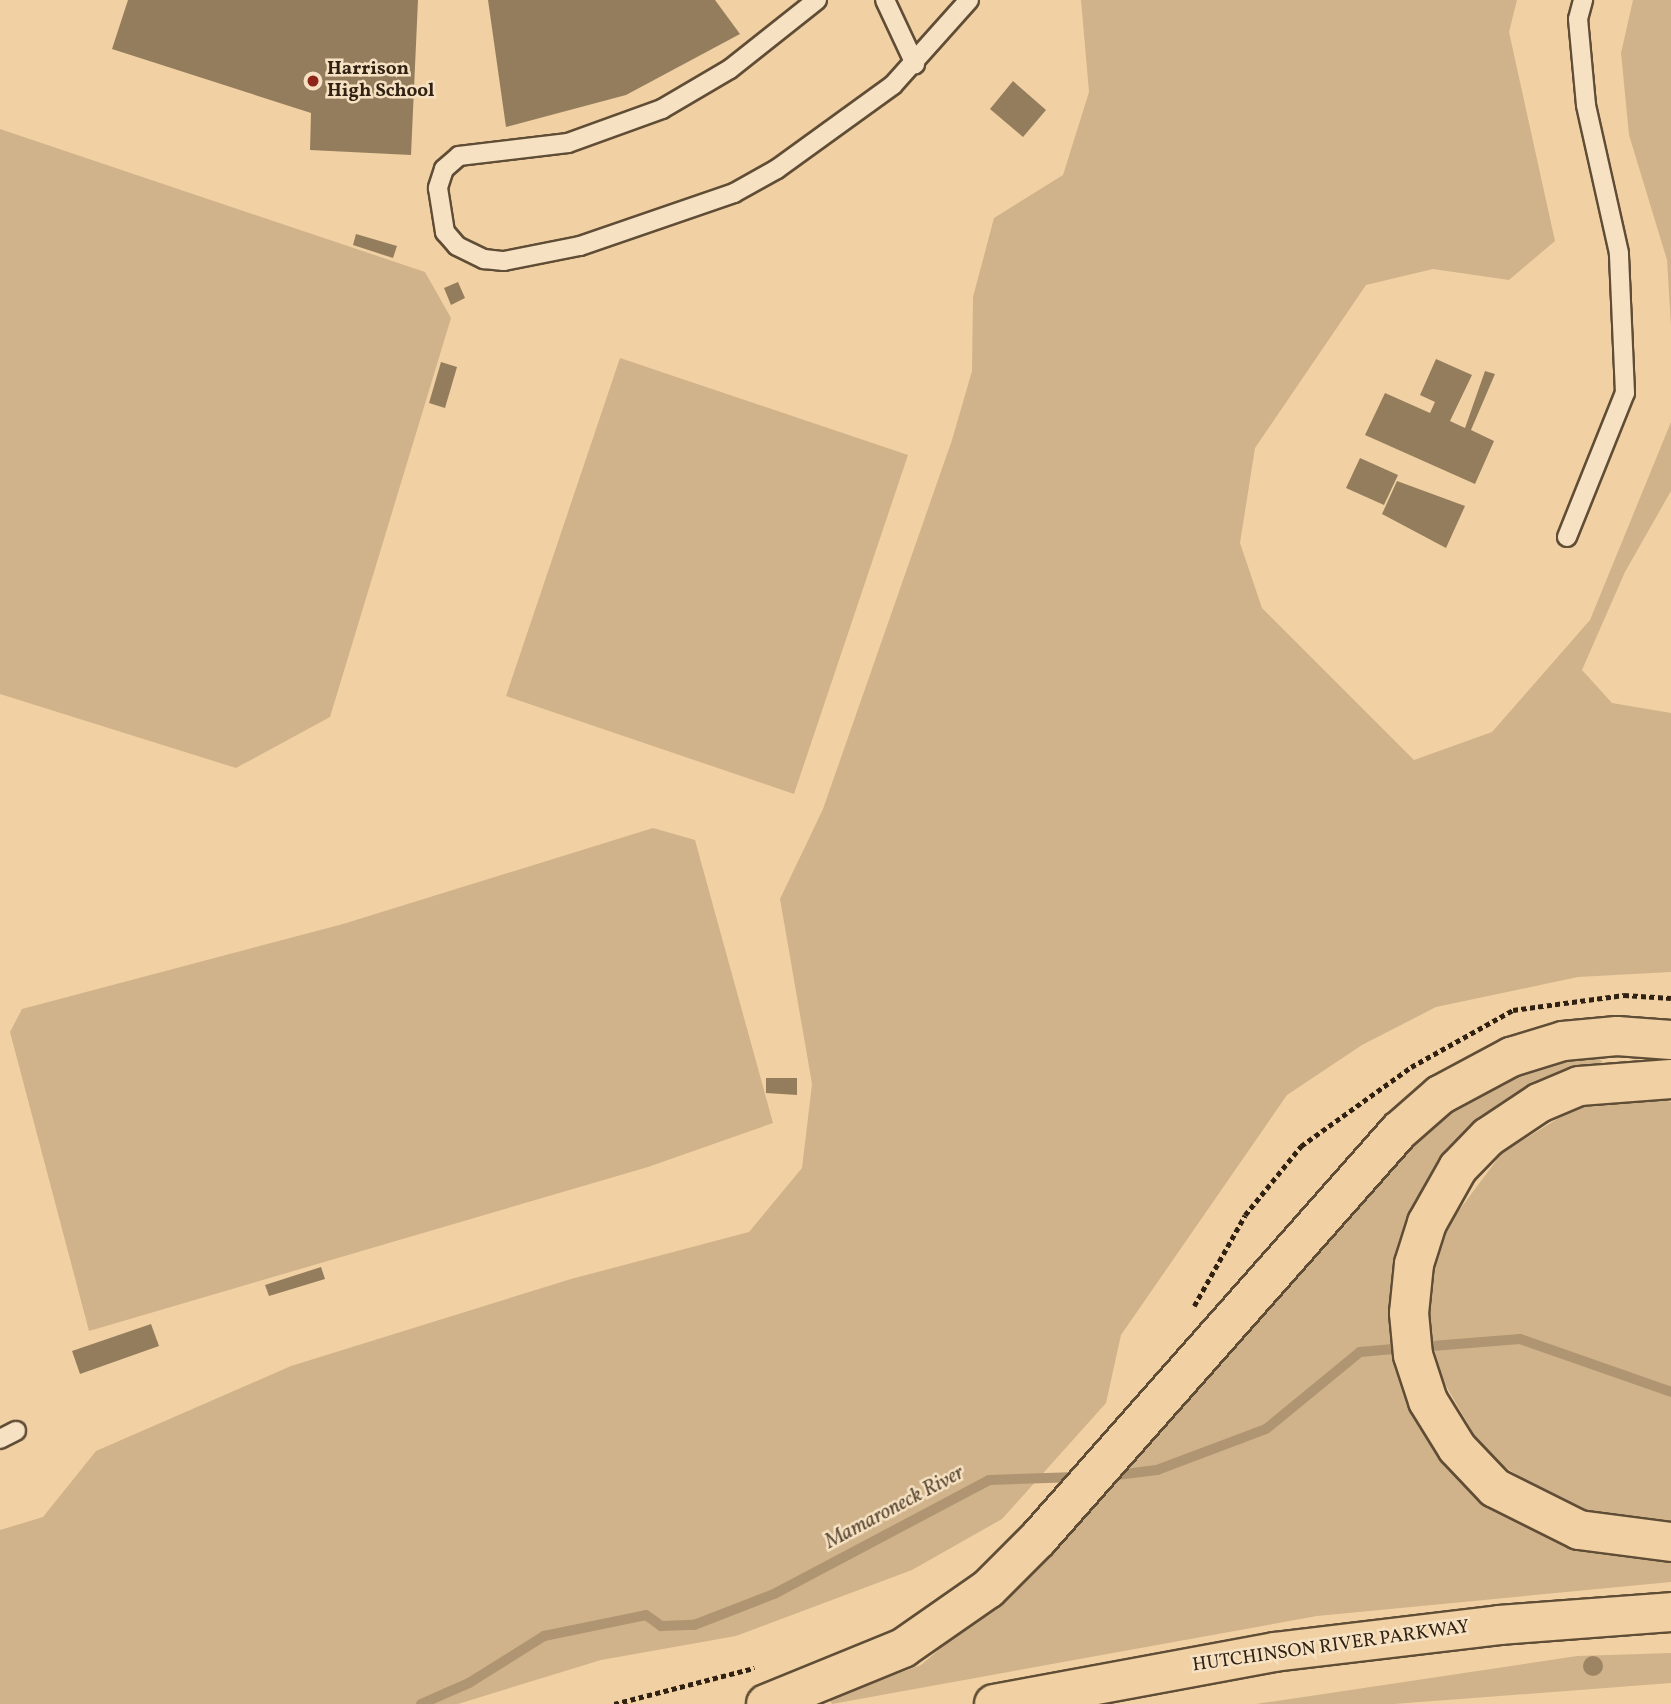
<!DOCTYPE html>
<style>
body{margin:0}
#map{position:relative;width:1671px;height:1704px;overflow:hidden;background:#f1d1a3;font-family:Vollkorn,serif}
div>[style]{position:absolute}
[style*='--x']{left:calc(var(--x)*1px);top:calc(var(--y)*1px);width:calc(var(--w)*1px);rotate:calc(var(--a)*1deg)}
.green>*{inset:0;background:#d0b38a}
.stream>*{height:10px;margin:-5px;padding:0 5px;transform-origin:5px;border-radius:5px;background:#af9572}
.building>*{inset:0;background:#947d5d}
.path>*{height:4.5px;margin-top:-2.25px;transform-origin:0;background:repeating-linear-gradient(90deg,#302112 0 5px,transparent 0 8.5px)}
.roads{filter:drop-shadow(2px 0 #604d36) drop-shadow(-2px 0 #604d36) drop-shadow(0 2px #604d36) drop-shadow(0 -2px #604d36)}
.lane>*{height:18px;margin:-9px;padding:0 9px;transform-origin:9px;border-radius:9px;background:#f6e1c3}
.highway>*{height:38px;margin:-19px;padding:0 19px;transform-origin:19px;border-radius:19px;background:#f1d1a3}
.trees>*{width:20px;height:20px;margin:-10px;border-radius:50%;background:#9d8564}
.dots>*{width:19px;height:19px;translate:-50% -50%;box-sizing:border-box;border:4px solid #f6e1c3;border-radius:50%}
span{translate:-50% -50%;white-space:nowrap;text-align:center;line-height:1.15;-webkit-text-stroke:5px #f6e1c3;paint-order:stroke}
.poi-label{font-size:19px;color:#302112;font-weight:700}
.left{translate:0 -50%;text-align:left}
.street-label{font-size:19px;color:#302112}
.water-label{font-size:21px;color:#5c4a34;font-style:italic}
</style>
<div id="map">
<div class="green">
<i style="clip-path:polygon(1081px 0,1517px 0,1509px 32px,1555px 241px,1509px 280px,1433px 269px,1366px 285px,1255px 448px,1240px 543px,1262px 608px,1414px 760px,1492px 732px,1590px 620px,1671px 422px,1671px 491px,1625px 572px,1582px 670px,1612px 703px,1671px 713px,1671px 972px,1578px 977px,1436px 1007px,1362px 1045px,1287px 1095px,1121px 1335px,1106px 1403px,1002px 1519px,912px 1570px,736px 1636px,601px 1660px,458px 1704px,0 1704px,0 1530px,43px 1517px,96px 1451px,291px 1366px,571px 1279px,749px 1232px,802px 1168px,812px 1084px,780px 899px,823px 809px,952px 440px,972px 371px,973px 297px,994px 218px,1063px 175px,1089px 92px)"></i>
<i style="clip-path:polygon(1633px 0,1671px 0,1671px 326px,1667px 260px,1629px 135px,1621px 53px)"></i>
<i style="clip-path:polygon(0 129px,425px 272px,451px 318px,330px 717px,236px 768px,0 694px)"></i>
<i style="clip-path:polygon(620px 358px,908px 455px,794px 794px,506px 696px)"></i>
<i style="clip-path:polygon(653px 828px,695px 840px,773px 1123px,648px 1167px,89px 1331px,10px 1032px,22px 1009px,343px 924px)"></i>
<i style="clip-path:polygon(1591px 1052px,1603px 1062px,1571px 1069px,1492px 1113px,1392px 1331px,1402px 1386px,1419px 1428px,1480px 1504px,1562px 1545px,1671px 1559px,1671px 1582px,1317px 1616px,832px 1704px,829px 1699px,921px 1665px,975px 1619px,1383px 1174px,1458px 1103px,1520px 1064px)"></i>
<i style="clip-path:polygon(1650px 1097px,1671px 1102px,1671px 1526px,1575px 1511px,1486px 1455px,1442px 1379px,1429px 1328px,1430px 1283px,1448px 1225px,1502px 1153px,1575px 1108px)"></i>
<i style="clip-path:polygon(1671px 1653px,1671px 1683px,1394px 1704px,1256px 1704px,1577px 1656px)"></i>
</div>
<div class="stream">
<i style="--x:1420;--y:1347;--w:100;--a:-4.6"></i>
<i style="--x:1520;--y:1339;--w:160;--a:19.3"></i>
<i style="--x:1109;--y:1476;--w:48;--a:-7.1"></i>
<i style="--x:1157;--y:1470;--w:116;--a:-20.6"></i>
<i style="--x:1266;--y:1429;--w:122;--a:-39.3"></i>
<i style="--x:1360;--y:1352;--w:45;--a:-5.1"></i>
<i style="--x:421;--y:1704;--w:52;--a:-23.6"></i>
<i style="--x:469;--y:1683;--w:89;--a:-32.1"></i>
<i style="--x:544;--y:1636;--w:104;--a:-11.6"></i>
<i style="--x:646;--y:1615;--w:19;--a:36"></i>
<i style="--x:661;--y:1626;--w:33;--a:-2"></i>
<i style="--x:694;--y:1625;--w:86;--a:-21.2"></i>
<i style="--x:774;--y:1594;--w:243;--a:-27.9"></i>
<i style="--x:989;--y:1480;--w:88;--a:-2"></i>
</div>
<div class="building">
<i style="clip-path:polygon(128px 0,418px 0,411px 155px,310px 150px,311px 113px,112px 49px)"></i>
<i style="clip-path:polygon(488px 0,715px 0,740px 34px,626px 95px,506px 127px)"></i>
<i style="clip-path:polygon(1013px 81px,1046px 110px,1023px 137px,990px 109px)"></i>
<i style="clip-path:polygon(356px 234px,397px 246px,393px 258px,353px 245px)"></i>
<i style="clip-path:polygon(458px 282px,465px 298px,451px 305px,444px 288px)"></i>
<i style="clip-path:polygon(1436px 359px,1472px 375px,1450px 421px,1465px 428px,1485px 371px,1495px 374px,1471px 430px,1494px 441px,1475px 484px,1365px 435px,1385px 393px,1430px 413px,1435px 402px,1420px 395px)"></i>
<i style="clip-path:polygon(441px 362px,457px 367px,445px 408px,429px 403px)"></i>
<i style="clip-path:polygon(1360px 458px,1398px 475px,1384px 505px,1346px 488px)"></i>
<i style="clip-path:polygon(1397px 481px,1465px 506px,1446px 548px,1382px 514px)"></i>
<i style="clip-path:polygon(766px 1078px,797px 1078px,797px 1095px,766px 1093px)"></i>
<i style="clip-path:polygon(321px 1267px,325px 1279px,269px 1296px,265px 1285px)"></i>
<i style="clip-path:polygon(151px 1324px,159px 1346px,80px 1374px,72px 1351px)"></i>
</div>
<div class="path">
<i style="--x:1194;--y:1306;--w:104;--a:-60.7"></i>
<i style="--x:1245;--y:1215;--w:89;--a:-50.9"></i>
<i style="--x:1301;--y:1146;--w:135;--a:-35.7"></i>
<i style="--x:1411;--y:1067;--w:117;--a:-29.2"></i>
<i style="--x:1513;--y:1010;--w:112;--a:-7.7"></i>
<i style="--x:1624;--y:995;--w:47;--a:3.7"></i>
<i style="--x:614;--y:1704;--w:145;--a:-14.4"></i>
</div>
<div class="roads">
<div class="lane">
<i style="--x:817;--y:0;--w:111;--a:141.6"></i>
<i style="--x:730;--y:69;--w:79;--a:149.5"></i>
<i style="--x:662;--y:109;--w:100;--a:160.1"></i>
<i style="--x:568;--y:143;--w:110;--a:173.2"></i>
<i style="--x:459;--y:156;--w:20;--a:139"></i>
<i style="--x:444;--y:169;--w:20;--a:108"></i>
<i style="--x:438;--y:188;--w:45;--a:81"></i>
<i style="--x:445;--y:232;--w:18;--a:49"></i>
<i style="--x:457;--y:246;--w:30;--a:26"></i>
<i style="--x:484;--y:259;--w:20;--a:6"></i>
<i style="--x:504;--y:261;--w:77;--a:-11.2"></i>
<i style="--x:580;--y:246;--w:163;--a:-19"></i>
<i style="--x:734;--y:193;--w:49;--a:-29.2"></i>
<i style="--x:777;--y:169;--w:143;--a:-35.9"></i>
<i style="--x:893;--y:85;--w:114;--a:-48.2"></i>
<i style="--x:885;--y:0;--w:71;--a:64.9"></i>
<i style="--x:1567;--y:537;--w:155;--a:-68.1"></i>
<i style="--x:1625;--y:393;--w:140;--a:-92.5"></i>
<i style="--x:1619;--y:253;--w:152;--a:-102.6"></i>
<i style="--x:1586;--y:105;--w:86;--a:-95.3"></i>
<i style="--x:1578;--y:19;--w:20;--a:-75"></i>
<i style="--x:0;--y:1439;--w:18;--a:-27"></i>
</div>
<div class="highway">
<i style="--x:1671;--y:1079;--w:92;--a:175.6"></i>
<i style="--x:1579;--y:1086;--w:43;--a:157"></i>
<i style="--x:1539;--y:1103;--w:61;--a:146.3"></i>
<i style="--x:1488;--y:1137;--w:43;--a:134.1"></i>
<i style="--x:1458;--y:1168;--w:63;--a:119.4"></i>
<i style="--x:1427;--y:1223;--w:43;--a:107.6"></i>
<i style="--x:1414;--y:1264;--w:49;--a:95.8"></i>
<i style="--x:1409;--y:1313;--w:42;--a:84.6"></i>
<i style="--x:1413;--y:1355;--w:48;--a:71.9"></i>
<i style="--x:1428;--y:1401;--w:55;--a:58.3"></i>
<i style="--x:1457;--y:1448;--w:55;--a:46.5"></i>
<i style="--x:1495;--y:1488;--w:94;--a:26.6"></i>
<i style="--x:1579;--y:1530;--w:93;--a:7.4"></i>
<i style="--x:766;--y:1704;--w:148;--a:-22.2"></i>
<i style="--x:903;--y:1648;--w:103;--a:-34.8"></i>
<i style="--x:988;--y:1589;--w:71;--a:-45"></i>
<i style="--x:1038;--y:1539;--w:545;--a:-48.5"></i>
<i style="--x:1399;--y:1131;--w:55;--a:-41.3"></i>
<i style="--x:1440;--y:1095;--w:81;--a:-28.2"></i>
<i style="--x:1511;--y:1057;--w:54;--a:-17.1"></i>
<i style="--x:1563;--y:1041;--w:54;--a:-5.3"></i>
<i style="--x:1617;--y:1036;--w:54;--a:4.2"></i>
<i style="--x:994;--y:1704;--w:285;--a:-10.5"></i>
<i style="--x:1274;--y:1652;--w:227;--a:-6.8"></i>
<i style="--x:1499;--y:1625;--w:172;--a:-4.3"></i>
</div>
</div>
<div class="trees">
<i style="left:1593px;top:1666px"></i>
</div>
<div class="dots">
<i style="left:313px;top:81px;background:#8f2418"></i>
</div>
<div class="poi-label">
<span class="left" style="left:327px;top:81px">Harrison<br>High School</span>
</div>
<div class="street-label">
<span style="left:1331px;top:1647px;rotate:-8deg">HUTCHINSON RIVER PARKWAY</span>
</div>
<div class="water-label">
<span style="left:895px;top:1508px;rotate:-28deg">Mamaroneck River</span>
</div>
</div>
